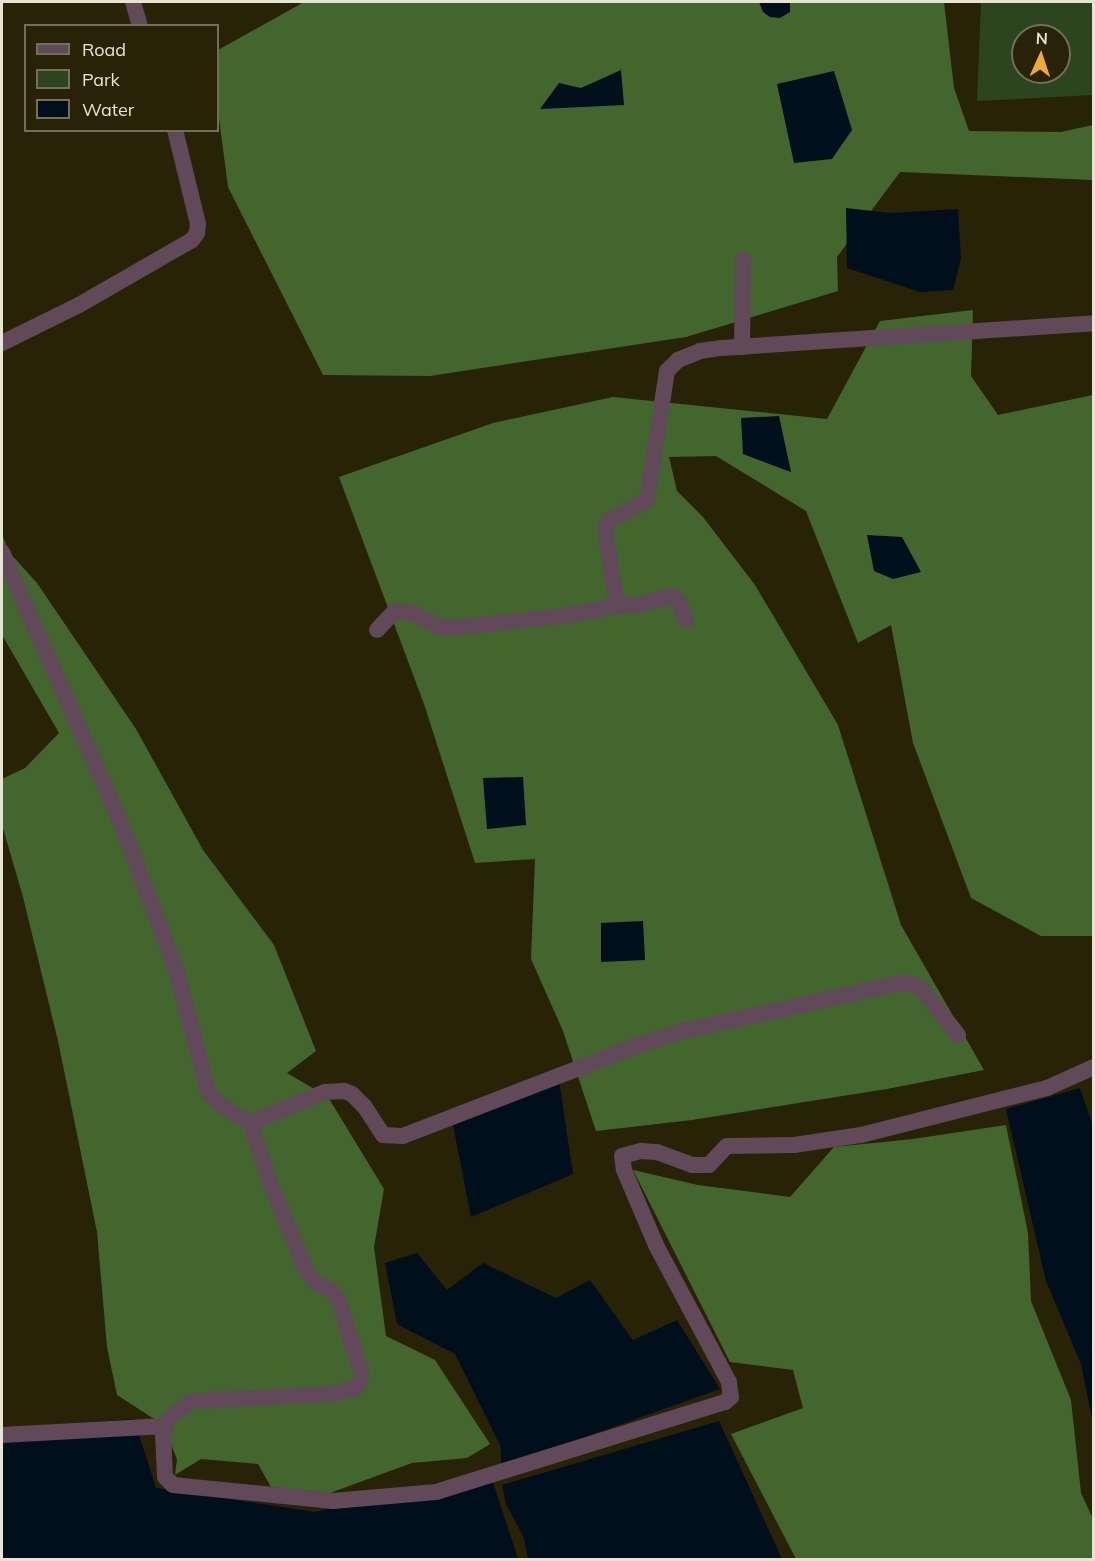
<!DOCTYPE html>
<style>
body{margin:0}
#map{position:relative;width:1095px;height:1561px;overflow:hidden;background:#282206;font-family:Mulish,sans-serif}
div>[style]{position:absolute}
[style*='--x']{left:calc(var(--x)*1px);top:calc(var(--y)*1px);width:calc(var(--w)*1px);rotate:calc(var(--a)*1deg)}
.green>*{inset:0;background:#2c451e}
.forest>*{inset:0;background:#43662f}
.water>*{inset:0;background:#000f1b}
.minor>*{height:16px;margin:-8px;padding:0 8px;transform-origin:8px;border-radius:8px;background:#61495a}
span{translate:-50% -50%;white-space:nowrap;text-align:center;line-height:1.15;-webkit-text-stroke:6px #282206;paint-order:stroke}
.frame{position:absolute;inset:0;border:3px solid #e6e3d2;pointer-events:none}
.legend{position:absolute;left:24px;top:24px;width:195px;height:108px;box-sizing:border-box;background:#282206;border:2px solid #746f58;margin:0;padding:8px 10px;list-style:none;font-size:18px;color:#e6e3d2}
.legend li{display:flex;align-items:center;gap:12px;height:30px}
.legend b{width:30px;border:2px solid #746f58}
.north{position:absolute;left:1011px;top:24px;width:60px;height:60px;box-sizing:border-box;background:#282206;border:2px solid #746f58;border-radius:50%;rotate:3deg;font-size:16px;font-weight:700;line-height:24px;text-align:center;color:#e6e3d2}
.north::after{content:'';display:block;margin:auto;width:21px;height:27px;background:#efa73e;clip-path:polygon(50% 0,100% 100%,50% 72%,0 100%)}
</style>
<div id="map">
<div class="green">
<i style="clip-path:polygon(evenodd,981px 2px,1093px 2px,1093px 95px,977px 101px,981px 2px,1023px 36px,1059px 36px,1059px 72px,1023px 72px,1023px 36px)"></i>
</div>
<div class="forest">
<i style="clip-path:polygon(302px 2px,944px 2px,954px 88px,969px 131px,1061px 132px,1093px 125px,1093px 180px,900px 172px,837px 257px,838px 291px,686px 337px,430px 376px,323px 375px,228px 187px,218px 111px,218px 50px,304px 2px)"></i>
<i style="clip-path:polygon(973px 310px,971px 376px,998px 415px,1093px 395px,1093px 936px,1041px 936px,971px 898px,913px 743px,891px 625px,858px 643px,806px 511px,716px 456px,669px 457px,677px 491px,703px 517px,755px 585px,838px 725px,901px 925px,984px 1070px,887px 1089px,692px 1120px,596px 1131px,563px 1031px,531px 959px,535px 859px,475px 863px,424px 704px,339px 477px,493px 423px,613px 397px,827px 419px,880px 321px)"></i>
<i style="clip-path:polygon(2px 534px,9px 552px,37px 583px,136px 729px,203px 850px,274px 945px,316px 1051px,287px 1073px,328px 1097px,384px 1189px,374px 1247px,386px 1336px,435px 1360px,490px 1444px,467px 1458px,412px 1463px,330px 1493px,271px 1487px,258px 1464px,201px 1459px,175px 1475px,177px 1459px,162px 1424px,117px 1395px,107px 1347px,97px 1232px,58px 1041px,23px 897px,2px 825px,2px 779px,25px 768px,59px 733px,2px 635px)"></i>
<i style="clip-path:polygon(1006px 1125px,1028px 1233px,1031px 1301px,1071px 1400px,1081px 1493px,1093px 1519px,1093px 1559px,796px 1559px,731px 1434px,803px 1408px,793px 1370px,730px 1362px,633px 1170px,698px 1185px,790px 1197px,834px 1147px,913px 1139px)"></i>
</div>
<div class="water">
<i style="clip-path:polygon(759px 2px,790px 2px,790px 12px,780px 18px,770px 17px,763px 12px)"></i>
<i style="clip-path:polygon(621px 70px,624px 105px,540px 109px,559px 83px,581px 88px)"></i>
<i style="clip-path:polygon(834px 71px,852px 130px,832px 159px,794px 163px,777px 84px)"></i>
<i style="clip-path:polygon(846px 208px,890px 213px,958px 209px,961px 259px,953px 290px,920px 292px,847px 268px)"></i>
<i style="clip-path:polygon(779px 416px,791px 472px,743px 454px,741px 418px)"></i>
<i style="clip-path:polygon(867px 535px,902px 537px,921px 572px,893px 579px,874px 571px)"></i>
<i style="clip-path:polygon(523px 777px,526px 825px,487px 829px,483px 778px)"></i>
<i style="clip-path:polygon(643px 921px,645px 960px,601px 962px,601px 923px)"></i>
<i style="clip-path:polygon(559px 1080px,573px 1174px,471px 1217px,453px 1125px)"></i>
<i style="clip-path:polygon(1080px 1088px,1094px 1129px,1093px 1424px,1081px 1364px,1046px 1281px,1006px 1109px)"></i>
<i style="clip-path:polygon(417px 1253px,447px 1290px,483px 1263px,556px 1298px,590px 1280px,633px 1340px,677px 1320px,720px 1389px,501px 1467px,501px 1447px,455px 1354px,397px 1324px,385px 1263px)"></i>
<i style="clip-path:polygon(134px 1419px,156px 1488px,315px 1512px,489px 1470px,518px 1559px,2px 1560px,2px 1428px)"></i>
<i style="clip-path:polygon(719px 1421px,782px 1559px,528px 1559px,524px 1538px,506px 1504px,502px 1485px)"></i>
</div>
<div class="minor">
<i style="--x:133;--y:2;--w:25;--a:74"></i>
<i style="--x:2;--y:343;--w:86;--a:-26.3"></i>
<i style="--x:79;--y:305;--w:130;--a:-29.9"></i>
<i style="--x:192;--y:240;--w:9;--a:-54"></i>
<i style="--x:197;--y:233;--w:9;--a:-84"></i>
<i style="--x:198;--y:224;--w:97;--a:-103.7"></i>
<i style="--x:742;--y:347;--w:88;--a:-89.3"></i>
<i style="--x:2;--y:552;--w:291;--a:66.3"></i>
<i style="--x:119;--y:818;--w:161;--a:69.3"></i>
<i style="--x:176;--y:969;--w:130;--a:75.3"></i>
<i style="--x:209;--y:1095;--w:28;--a:38"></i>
<i style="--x:231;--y:1112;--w:25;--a:29"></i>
<i style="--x:614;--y:606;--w:22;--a:-3"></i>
<i style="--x:636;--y:605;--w:38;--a:-14"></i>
<i style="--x:673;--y:596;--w:8;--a:45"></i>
<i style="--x:679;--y:602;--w:19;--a:69"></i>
<i style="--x:377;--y:630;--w:26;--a:-47"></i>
<i style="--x:395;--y:611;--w:15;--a:4"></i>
<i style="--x:410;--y:612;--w:34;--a:27"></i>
<i style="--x:440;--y:627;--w:12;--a:5"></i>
<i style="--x:452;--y:628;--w:119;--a:-6.3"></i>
<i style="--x:570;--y:615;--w:45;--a:-11.6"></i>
<i style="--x:614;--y:606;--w:6;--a:-72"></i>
<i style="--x:616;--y:600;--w:72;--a:-98.8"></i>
<i style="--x:605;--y:529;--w:9;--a:-69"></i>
<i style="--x:608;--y:521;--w:44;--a:-28.3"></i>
<i style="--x:647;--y:500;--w:131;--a:-81.2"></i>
<i style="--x:667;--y:371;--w:16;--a:-45"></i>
<i style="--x:678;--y:360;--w:24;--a:-22"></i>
<i style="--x:700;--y:351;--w:22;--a:-8"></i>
<i style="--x:722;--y:348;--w:373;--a:-3.8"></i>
<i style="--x:958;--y:1035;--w:60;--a:-128.2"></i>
<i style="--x:921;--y:988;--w:13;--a:-157"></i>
<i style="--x:909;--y:983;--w:13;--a:176"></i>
<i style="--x:896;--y:984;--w:221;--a:167.5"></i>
<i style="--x:680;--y:1032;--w:46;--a:162.3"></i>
<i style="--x:636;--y:1046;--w:250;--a:158.9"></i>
<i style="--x:403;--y:1136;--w:20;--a:-177"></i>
<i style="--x:383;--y:1135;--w:35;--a:-123"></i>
<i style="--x:364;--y:1106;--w:17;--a:-135"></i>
<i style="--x:352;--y:1094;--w:9;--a:-159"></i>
<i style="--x:344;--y:1091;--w:19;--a:177"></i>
<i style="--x:325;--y:1092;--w:71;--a:157.8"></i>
<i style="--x:259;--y:1119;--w:8;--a:140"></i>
<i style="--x:253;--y:1124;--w:7;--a:90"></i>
<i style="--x:253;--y:1131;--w:52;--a:71.9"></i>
<i style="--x:269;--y:1180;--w:100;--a:67.6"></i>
<i style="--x:307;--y:1272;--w:13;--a:51"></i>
<i style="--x:315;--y:1282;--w:19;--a:28"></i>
<i style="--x:332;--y:1291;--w:12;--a:55"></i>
<i style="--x:339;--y:1301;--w:74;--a:72.8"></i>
<i style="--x:361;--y:1372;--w:9;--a:96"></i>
<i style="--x:360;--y:1381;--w:10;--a:127"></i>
<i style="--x:354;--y:1389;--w:25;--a:169"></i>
<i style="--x:329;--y:1394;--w:137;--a:177.1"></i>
<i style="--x:192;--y:1401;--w:27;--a:144"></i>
<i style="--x:170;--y:1417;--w:17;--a:114"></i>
<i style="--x:163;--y:1433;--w:44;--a:87.4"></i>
<i style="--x:165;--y:1477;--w:11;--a:45"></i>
<i style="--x:173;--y:1485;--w:161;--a:5.7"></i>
<i style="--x:333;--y:1501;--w:103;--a:-5"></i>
<i style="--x:436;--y:1492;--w:303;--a:-17.3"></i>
<i style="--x:725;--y:1402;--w:8;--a:-40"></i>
<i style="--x:731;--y:1397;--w:15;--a:-98"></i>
<i style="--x:729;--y:1382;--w:155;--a:-118.1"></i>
<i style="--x:656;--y:1245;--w:82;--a:-113.1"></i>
<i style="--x:624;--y:1170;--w:14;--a:-98"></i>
<i style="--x:622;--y:1156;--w:20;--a:-15"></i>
<i style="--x:641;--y:1151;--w:16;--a:4"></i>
<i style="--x:657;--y:1152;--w:37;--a:20"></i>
<i style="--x:692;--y:1165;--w:17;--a:0"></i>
<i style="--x:709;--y:1165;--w:26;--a:-47"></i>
<i style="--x:727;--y:1146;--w:67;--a:-0.9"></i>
<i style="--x:794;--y:1145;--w:68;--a:-8.5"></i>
<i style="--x:861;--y:1135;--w:192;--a:-14.2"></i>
<i style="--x:1047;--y:1088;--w:51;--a:-24.1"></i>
<i style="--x:2;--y:1435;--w:163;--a:-3.2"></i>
</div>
<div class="frame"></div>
<ul class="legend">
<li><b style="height:8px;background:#61495a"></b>Road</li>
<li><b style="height:16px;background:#2c451e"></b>Park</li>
<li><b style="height:16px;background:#000f1b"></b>Water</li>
</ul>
<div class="north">N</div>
</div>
